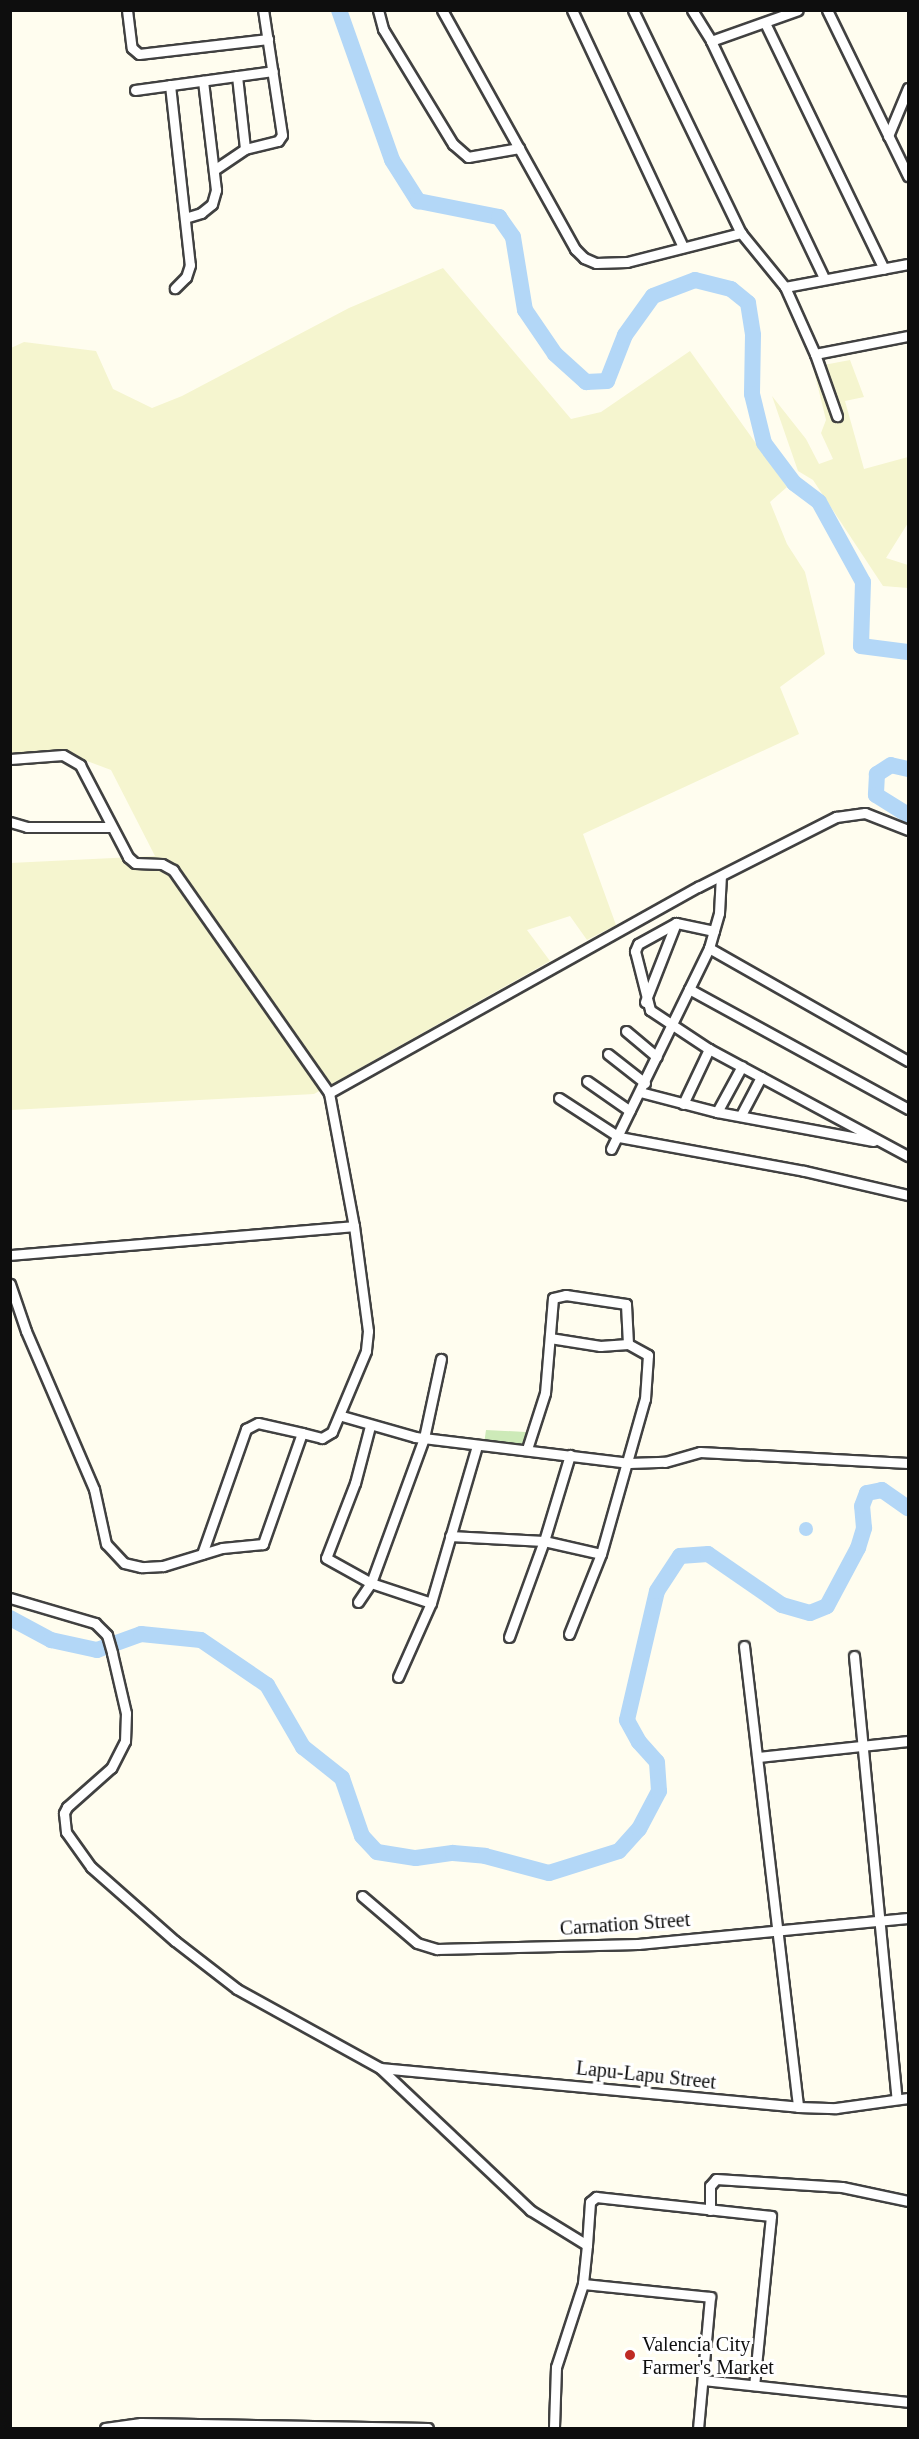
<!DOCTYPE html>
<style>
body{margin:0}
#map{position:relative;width:919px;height:2439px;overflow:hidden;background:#fffdef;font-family:Georgia,serif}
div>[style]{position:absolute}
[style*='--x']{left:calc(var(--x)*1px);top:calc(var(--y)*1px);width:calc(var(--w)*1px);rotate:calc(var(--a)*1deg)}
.farmland>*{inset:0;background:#f5f5cf}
.green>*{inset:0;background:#cdeab8}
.water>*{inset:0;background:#b3d7f7}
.round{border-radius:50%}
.river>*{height:16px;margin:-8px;padding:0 8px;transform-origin:8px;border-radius:8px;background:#b3d7f7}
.roads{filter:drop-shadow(2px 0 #414141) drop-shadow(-2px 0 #414141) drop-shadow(0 2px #414141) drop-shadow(0 -2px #414141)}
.street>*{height:9px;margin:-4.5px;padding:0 4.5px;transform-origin:4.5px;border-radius:4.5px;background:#fff}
.dots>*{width:16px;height:16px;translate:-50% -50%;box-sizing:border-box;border:3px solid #fff;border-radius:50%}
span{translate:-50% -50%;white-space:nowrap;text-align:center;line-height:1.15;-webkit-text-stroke:6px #fff;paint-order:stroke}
.street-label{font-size:20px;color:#0e0e0e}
.poi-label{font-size:20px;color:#0e0e0e}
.left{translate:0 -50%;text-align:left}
.frame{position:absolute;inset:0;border:12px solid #0e0e0e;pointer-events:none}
</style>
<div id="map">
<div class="farmland">
<i style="clip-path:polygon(443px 268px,571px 419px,601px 412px,690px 351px,787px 487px,770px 502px,787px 544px,805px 572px,825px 654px,780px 687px,799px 734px,583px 834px,616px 925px,587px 940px,570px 916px,527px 930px,550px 961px,314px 1094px,11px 1110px,10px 863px,155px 856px,111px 770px,87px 761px,11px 766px,11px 348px,24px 342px,96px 351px,113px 389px,152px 408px,182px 396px,349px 308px)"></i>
<i style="clip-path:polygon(850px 360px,864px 397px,845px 401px,864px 469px,908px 457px,908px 523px,886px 558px,908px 565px,908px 588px,883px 586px,813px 480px,798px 471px,772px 396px,806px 439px,819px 464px,833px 459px,821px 433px,826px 420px,813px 367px)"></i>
</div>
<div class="green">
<i style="clip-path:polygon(486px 1430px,526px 1432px,523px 1447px,484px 1444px)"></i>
</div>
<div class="water">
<i class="round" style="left:799px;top:1522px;width:14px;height:14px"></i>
</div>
<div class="river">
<i style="--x:339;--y:10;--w:159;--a:70.5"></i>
<i style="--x:392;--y:160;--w:49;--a:57.6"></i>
<i style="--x:418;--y:201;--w:83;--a:11.2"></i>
<i style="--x:499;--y:217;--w:24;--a:55"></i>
<i style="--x:513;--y:237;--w:74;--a:80.7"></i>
<i style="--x:525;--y:310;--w:53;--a:55.7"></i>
<i style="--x:555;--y:354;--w:42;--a:42.1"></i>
<i style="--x:586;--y:382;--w:21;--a:-3"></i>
<i style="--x:607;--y:381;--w:49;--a:-68.6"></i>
<i style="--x:625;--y:335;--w:48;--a:-54.3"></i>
<i style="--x:653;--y:296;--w:45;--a:-20.9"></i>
<i style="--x:695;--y:280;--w:37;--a:14"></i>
<i style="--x:731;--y:289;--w:22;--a:39"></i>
<i style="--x:748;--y:303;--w:32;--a:81"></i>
<i style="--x:753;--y:335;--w:59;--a:91"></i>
<i style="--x:752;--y:394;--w:50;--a:76.2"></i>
<i style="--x:764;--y:443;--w:50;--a:53.1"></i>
<i style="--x:794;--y:483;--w:31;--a:37"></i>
<i style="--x:819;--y:502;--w:91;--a:61.2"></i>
<i style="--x:863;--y:582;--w:64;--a:91.8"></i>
<i style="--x:861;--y:646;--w:47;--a:7.3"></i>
<i style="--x:908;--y:769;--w:17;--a:-167"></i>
<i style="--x:891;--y:765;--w:17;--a:147"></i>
<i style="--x:877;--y:774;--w:21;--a:93"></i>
<i style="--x:876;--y:795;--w:38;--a:32"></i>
<i style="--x:10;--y:1618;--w:47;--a:28.2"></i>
<i style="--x:51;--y:1640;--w:47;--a:12.3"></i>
<i style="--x:97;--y:1650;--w:47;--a:-20"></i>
<i style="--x:141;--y:1634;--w:60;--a:5.7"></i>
<i style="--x:201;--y:1640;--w:80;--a:34.3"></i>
<i style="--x:267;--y:1685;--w:72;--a:59.9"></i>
<i style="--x:303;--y:1747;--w:50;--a:38.5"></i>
<i style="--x:342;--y:1778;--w:61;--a:71"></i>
<i style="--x:362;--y:1836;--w:22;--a:47"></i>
<i style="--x:377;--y:1852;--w:39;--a:9"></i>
<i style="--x:416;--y:1858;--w:37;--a:-8"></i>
<i style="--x:453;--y:1853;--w:32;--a:5"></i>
<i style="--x:485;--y:1856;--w:66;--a:14.9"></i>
<i style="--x:549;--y:1873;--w:73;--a:-17.4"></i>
<i style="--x:619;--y:1851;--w:30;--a:-48"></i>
<i style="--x:639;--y:1829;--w:43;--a:-62.2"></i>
<i style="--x:659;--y:1791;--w:29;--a:-94"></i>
<i style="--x:657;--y:1762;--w:27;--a:-132"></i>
<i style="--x:639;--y:1742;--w:25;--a:-119"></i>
<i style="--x:627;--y:1720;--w:132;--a:-76.9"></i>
<i style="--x:657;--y:1591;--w:42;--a:-56.7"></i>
<i style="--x:680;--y:1556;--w:28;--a:-4"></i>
<i style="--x:708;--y:1554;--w:90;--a:34.6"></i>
<i style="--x:782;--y:1605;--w:29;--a:16"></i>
<i style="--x:810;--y:1613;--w:18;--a:-22"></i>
<i style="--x:827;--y:1606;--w:66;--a:-61.9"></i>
<i style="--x:858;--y:1548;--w:21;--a:-73"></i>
<i style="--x:864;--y:1528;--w:22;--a:-95"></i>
<i style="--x:862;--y:1506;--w:14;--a:-69"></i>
<i style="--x:867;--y:1493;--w:15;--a:-11"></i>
<i style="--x:882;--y:1490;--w:32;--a:35"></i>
</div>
<div class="roads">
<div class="street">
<i style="--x:127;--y:10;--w:38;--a:83"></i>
<i style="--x:132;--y:48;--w:9;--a:41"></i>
<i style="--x:139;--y:54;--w:130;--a:-6.6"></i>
<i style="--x:378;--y:10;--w:20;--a:75"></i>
<i style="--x:383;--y:29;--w:135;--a:58.7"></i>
<i style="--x:453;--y:144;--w:20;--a:41"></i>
<i style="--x:468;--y:157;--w:52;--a:-10"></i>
<i style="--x:442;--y:10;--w:274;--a:60.9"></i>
<i style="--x:575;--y:249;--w:13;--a:45"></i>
<i style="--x:584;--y:258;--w:13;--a:23"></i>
<i style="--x:596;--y:263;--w:31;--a:-2"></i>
<i style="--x:627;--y:262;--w:118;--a:-14.3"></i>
<i style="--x:741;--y:233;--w:70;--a:50.8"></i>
<i style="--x:785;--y:287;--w:125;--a:-10.6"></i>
<i style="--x:572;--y:10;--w:262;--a:64.9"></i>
<i style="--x:633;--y:10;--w:248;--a:64.2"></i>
<i style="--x:692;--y:10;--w:36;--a:58"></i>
<i style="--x:711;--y:41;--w:263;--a:64.5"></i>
<i style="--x:827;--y:10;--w:185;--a:64"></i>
<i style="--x:765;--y:23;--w:273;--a:64.2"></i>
<i style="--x:711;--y:41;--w:92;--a:-19.6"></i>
<i style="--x:237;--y:76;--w:73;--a:83.7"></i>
<i style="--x:170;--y:85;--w:181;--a:83.7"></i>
<i style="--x:190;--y:265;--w:13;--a:108"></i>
<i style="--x:186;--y:277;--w:16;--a:135"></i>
<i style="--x:135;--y:90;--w:139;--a:-7.8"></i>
<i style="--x:888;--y:136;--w:52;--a:-67.4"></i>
<i style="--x:214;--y:170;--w:37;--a:-34"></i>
<i style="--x:245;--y:149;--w:34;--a:-14"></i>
<i style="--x:278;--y:141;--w:7;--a:-56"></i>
<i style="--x:282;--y:135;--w:126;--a:-98.6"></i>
<i style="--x:185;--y:218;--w:17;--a:-17"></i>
<i style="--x:201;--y:213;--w:14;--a:-39"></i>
<i style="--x:212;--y:204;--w:15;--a:-74"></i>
<i style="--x:216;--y:190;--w:110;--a:-96.8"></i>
<i style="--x:785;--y:287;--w:73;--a:65.9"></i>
<i style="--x:815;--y:354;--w:95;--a:-11"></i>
<i style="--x:815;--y:354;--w:66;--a:70.5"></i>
<i style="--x:10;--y:759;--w:53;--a:-4.3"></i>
<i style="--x:63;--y:755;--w:20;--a:30"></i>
<i style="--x:80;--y:765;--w:104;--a:62.4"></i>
<i style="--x:128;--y:857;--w:9;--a:41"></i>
<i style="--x:135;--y:863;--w:27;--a:2"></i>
<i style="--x:162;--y:864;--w:13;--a:29"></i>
<i style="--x:173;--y:870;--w:272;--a:55"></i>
<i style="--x:329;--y:1093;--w:135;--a:79.4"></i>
<i style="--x:354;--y:1226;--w:106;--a:82.4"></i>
<i style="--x:368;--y:1331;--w:20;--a:96"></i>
<i style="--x:366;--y:1351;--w:88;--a:112.8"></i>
<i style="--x:332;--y:1432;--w:12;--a:149"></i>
<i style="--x:322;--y:1438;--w:21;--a:-166"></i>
<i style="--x:302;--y:1433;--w:118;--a:109.4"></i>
<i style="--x:263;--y:1544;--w:41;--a:174.4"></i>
<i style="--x:222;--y:1548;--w:62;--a:163"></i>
<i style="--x:163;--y:1566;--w:22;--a:177"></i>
<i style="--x:141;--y:1567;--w:17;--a:-167"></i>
<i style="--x:124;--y:1563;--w:26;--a:-133"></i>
<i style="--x:106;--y:1544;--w:56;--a:-102.3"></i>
<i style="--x:94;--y:1489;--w:172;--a:-113.3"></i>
<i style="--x:26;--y:1331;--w:50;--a:-108.8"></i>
<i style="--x:10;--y:822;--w:18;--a:16"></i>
<i style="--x:27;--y:827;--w:82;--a:0"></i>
<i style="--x:714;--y:931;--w:39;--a:-168"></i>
<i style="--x:676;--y:923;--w:43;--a:151.1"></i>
<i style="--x:638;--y:944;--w:8;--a:113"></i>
<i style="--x:635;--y:951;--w:61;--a:75.7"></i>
<i style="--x:650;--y:1010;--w:71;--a:33.5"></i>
<i style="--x:709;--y:1049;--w:226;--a:28.3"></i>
<i style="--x:709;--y:948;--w:229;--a:29.6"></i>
<i style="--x:689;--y:989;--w:250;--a:28.7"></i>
<i style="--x:645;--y:1002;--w:85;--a:-68.6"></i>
<i style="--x:626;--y:1031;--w:40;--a:40"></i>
<i style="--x:608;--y:1054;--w:47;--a:38.1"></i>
<i style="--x:587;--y:1081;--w:52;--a:34.9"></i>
<i style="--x:640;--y:1092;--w:80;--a:14.6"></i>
<i style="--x:717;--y:1112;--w:159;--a:10.5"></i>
<i style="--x:329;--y:1093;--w:423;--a:-29.2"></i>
<i style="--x:698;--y:887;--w:155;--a:-26.9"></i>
<i style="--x:836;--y:817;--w:29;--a:-8"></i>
<i style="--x:865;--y:813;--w:46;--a:21.6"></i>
<i style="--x:559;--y:1098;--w:72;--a:33"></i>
<i style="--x:619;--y:1137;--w:188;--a:10.4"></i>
<i style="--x:804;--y:1171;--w:107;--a:13"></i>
<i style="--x:683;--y:1104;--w:61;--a:-64.7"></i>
<i style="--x:717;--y:1112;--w:52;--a:-61.5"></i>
<i style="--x:741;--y:1115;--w:43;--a:-62.2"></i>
<i style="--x:611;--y:1149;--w:224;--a:-64"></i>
<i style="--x:709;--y:948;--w:36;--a:-74"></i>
<i style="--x:719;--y:913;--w:37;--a:-87"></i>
<i style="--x:10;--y:1255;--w:345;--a:-4.8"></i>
<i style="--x:550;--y:1338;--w:51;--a:9.1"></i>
<i style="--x:600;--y:1346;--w:28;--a:-4"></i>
<i style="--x:342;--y:1416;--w:76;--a:16"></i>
<i style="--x:415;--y:1437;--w:216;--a:6.9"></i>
<i style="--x:629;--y:1463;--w:36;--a:-2"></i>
<i style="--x:665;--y:1462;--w:36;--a:-16"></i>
<i style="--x:700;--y:1452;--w:208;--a:3"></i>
<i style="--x:370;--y:1426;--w:59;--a:104.7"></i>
<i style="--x:355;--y:1483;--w:80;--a:111.1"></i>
<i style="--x:326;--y:1558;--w:51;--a:29.1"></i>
<i style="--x:371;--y:1583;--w:63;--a:18.4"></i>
<i style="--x:450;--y:1536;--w:94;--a:3"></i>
<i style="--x:544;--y:1541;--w:58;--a:12.8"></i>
<i style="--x:601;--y:1554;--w:161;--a:-74.2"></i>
<i style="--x:645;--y:1399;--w:44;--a:-86.1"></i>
<i style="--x:648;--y:1355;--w:23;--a:-151"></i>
<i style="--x:628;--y:1344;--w:40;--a:-92.9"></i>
<i style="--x:626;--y:1304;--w:61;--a:-171.5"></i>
<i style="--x:566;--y:1295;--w:13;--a:167"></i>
<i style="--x:553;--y:1298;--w:95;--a:94.8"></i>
<i style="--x:545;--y:1393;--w:59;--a:107.8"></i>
<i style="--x:202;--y:1554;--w:133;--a:-70.6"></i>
<i style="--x:246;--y:1429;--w:13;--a:-27"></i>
<i style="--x:258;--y:1423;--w:45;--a:12.8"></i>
<i style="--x:10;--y:1598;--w:89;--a:16.4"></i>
<i style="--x:95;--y:1623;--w:17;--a:45"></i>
<i style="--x:107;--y:1635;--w:19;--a:74"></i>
<i style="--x:112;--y:1653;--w:62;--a:76.9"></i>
<i style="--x:126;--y:1713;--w:28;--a:92"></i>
<i style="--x:125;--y:1741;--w:30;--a:117"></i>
<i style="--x:111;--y:1768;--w:59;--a:138.4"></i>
<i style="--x:67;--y:1807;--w:7;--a:117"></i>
<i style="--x:64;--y:1813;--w:19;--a:84"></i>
<i style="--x:66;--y:1832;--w:43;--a:54.5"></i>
<i style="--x:91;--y:1867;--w:112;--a:41.4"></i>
<i style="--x:175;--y:1941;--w:78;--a:37.7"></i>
<i style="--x:237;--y:1989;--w:163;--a:28.9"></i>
<i style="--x:380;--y:2068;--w:207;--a:43.4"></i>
<i style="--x:530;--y:2210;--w:67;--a:31.6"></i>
<i style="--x:587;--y:2245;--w:39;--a:96"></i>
<i style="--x:583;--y:2284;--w:87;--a:108"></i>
<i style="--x:556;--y:2367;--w:61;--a:91.9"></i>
<i style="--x:358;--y:1602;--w:23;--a:-56"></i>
<i style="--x:371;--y:1583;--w:154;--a:-69.9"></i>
<i style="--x:424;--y:1438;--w:81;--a:-77.9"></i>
<i style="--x:569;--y:1634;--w:86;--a:-68.2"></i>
<i style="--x:509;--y:1637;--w:102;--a:-70"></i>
<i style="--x:544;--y:1541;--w:90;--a:-73.2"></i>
<i style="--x:744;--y:1646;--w:464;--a:83.3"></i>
<i style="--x:854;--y:1656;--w:445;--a:84.5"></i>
<i style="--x:398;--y:1677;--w:81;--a:-66"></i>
<i style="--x:431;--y:1603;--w:164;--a:-73.7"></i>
<i style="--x:758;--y:1757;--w:151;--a:-6.1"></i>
<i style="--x:362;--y:1896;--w:72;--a:40.5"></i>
<i style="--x:417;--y:1943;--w:21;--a:17"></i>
<i style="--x:437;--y:1949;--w:201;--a:-1.4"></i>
<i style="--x:638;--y:1944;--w:271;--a:-5.5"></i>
<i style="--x:380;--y:2068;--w:420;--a:5.3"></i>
<i style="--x:798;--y:2107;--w:38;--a:2"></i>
<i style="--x:836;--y:2108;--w:73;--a:-7.9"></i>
<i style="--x:710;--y:2210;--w:24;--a:-90"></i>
<i style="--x:710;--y:2186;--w:9;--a:-49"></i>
<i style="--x:716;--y:2179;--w:126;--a:3.6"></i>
<i style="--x:842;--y:2187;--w:67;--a:12"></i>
<i style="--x:587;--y:2245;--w:43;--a:-86"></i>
<i style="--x:590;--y:2202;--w:8;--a:-40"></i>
<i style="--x:596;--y:2197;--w:176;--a:6.2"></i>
<i style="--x:771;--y:2216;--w:170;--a:95.7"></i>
<i style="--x:583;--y:2284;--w:128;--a:5.8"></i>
<i style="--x:710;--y:2297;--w:132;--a:95.2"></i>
<i style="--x:703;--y:2380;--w:206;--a:6.1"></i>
<i style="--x:105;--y:2428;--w:36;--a:-8"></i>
<i style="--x:141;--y:2423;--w:287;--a:1"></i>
</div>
</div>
<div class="dots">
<i style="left:630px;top:2355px;background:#bf2b24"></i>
</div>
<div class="street-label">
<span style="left:625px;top:1924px;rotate:-4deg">Carnation Street</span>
<span style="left:646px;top:2075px;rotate:6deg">Lapu-Lapu Street</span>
</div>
<div class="poi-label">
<span class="left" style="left:642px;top:2356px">Valencia City<br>Farmer's Market</span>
</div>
<div class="frame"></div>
</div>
